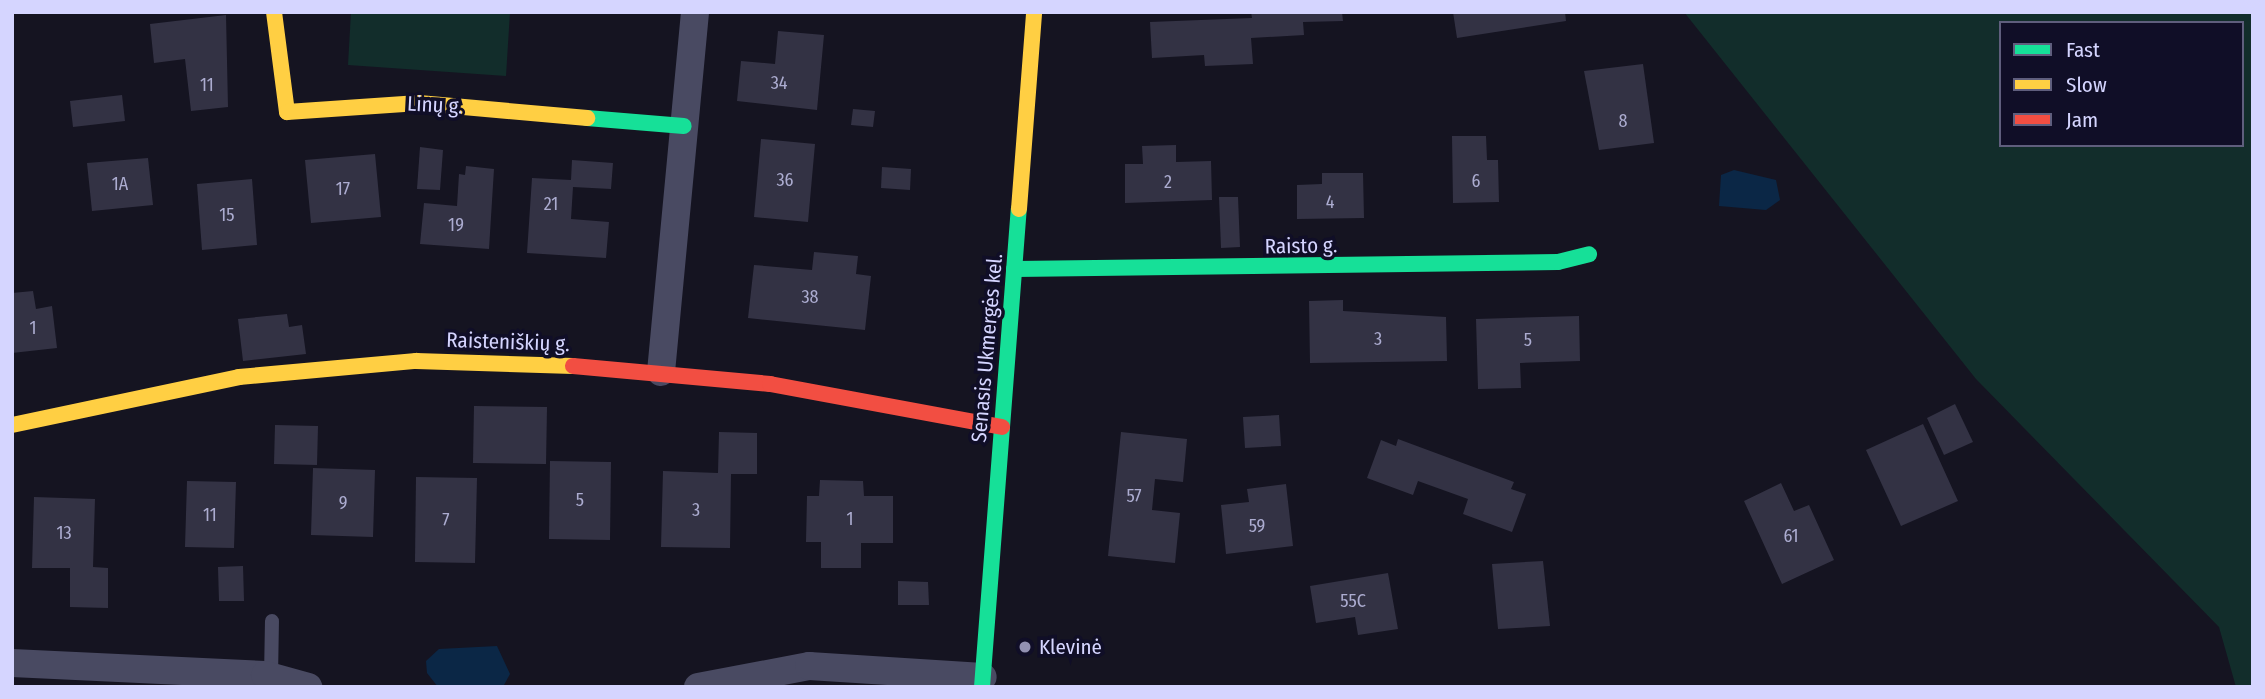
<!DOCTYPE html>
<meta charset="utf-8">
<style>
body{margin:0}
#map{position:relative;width:2265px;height:699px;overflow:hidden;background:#151421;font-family:"Fira Sans Condensed",sans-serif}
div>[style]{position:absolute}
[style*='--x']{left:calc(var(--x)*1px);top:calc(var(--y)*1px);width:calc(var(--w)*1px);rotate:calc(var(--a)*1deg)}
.green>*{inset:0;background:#122d2b}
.water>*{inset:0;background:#0b2746}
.building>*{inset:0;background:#333244}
.lane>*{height:14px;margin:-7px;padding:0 7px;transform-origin:7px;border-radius:7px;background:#494a62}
.street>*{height:28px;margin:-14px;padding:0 14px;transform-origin:14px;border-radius:14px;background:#494a62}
.fast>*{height:16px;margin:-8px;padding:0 8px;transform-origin:8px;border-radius:8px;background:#16e098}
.slow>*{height:16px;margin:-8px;padding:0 8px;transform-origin:8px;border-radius:8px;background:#ffcf43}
.jam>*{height:16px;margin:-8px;padding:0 8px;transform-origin:8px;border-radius:8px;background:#f24e42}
.dots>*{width:19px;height:19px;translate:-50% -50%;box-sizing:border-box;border:4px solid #100e27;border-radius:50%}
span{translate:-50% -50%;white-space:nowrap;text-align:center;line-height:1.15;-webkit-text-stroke:7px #100e27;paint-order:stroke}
.number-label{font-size:18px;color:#acacd0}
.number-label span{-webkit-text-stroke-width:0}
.street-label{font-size:21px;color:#d5d5ff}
.poi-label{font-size:21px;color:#d5d5ff}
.left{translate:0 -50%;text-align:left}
.frame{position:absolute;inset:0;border:14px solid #d5d5ff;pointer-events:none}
.legend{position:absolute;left:1999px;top:21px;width:245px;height:126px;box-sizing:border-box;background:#100e27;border:2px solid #5f5e7d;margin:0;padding:9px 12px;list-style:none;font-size:21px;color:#d5d5ff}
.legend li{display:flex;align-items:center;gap:14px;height:35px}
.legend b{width:35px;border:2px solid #5f5e7d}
</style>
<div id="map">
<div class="green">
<i style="clip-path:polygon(351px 12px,510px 12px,506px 76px,348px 65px)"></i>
<i style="clip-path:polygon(evenodd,1684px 12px,2253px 12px,2253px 687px,2236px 687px,2219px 627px,1976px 379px,1684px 12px,2001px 23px,2242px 23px,2242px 145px,2001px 145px,2001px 23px)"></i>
</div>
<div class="water">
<i style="clip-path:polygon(1734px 170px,1776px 180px,1780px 200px,1766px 210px,1719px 206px,1721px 175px)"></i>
<i style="clip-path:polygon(497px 646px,510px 674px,504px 685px,438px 687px,427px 673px,426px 661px,439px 649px)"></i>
</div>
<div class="building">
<i style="clip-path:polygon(1251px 12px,1342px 12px,1343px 21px,1303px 22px,1304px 35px,1251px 38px,1253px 64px,1205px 66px,1204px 55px,1152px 58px,1150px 22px,1252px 18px)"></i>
<i style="clip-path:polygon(1453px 12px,1565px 12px,1566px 21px,1457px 38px)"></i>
<i style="clip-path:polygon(226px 15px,228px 107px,191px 111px,185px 59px,154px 63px,150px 24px)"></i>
<i style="clip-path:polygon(778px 31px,824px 35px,817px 110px,737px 101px,741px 61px,775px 64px)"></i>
<i style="clip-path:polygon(1643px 64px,1654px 143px,1599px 150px,1584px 71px)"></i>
<i style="clip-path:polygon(122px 95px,125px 121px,73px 127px,70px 101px)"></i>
<i style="clip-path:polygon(853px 109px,875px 111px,873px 127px,851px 125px)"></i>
<i style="clip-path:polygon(1452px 136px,1486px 136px,1487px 160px,1498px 160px,1499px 202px,1453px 203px)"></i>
<i style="clip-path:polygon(761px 139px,815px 144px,808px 222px,754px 217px)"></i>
<i style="clip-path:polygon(1176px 145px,1176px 162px,1211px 161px,1212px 200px,1125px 203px,1125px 164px,1143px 164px,1142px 146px)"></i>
<i style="clip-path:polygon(420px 147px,443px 150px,440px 190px,417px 189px)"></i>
<i style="clip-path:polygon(375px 154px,381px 217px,311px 223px,305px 160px)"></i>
<i style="clip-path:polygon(148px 158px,153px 205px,92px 211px,87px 163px)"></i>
<i style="clip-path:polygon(572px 160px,613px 163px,611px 189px,573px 187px,571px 219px,609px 222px,606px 258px,527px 253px,532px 178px,571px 180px)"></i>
<i style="clip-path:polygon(466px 166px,494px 169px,489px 249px,420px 244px,424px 203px,457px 206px,459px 174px,465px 175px)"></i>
<i style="clip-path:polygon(882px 167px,911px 169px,910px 190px,881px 188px)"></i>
<i style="clip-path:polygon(1322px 173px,1363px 173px,1364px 218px,1297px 219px,1297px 185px,1322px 184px)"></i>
<i style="clip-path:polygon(252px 179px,257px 245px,202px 250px,197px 184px)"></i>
<i style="clip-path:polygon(1219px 197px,1238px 197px,1240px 247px,1221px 248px)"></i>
<i style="clip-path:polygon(814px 252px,858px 256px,856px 274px,871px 276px,865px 330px,748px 318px,754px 265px,812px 270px)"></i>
<i style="clip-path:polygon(33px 291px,36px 309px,52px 306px,57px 348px,12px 353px,12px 293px)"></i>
<i style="clip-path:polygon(1343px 300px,1343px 311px,1446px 317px,1447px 361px,1310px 363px,1309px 301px)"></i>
<i style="clip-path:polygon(287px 314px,289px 327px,302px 325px,306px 354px,243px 361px,238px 319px)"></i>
<i style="clip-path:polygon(1579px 316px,1580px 361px,1520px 363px,1521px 388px,1478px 389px,1476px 319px)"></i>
<i style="clip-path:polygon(1955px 404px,1973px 442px,1944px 455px,1927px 418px)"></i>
<i style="clip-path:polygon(474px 406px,547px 407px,546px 464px,473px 463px)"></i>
<i style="clip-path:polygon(1279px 415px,1281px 446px,1245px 448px,1243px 417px)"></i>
<i style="clip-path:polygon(1923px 424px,1958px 501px,1901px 526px,1866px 450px)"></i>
<i style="clip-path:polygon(275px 425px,318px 426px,317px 465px,274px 464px)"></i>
<i style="clip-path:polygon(719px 432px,757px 433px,757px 474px,731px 474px,730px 548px,661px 547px,663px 471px,718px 473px)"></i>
<i style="clip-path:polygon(1121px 432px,1187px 439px,1183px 482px,1155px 479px,1152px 510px,1180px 513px,1175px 563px,1108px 556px)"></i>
<i style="clip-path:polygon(1398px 439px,1514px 482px,1511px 489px,1526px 494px,1512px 532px,1463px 514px,1468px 499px,1418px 481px,1413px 495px,1367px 478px,1381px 440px,1396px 446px)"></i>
<i style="clip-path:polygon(550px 461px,611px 462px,610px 540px,549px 539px)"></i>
<i style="clip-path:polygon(313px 468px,375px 470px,373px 537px,311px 535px)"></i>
<i style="clip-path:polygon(416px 477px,477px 478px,475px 563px,415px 562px)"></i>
<i style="clip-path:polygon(820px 480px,863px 481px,864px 496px,893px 496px,893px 543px,861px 543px,861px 568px,821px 568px,821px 542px,806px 542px,807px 496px,819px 496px)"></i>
<i style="clip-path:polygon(187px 481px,236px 482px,234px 548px,185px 547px)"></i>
<i style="clip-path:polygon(1781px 483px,1794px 511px,1809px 505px,1834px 560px,1782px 584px,1744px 501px)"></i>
<i style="clip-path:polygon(1286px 484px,1293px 546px,1226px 554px,1221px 505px,1249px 502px,1247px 489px)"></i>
<i style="clip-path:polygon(34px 497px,95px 499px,93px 567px,108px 568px,108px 608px,70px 607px,70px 568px,32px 568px)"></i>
<i style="clip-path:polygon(1543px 561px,1550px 626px,1498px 629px,1492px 564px)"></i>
<i style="clip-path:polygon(243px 566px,244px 601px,219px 601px,218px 567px)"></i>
<i style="clip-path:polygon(1388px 573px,1398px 629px,1358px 635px,1355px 617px,1316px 623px,1310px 586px)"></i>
<i style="clip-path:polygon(898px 581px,928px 582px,929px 605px,898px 605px)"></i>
</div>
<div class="lane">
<i style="--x:271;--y:677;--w:56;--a:-89"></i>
</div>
<div class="street">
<i style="--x:661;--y:372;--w:362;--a:-84.6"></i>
<i style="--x:12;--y:663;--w:253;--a:2.7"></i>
<i style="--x:265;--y:675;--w:45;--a:15.6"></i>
<i style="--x:698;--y:687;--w:113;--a:-10.7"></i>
<i style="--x:809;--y:666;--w:174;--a:3.6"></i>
</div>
<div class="fast">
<i style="--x:587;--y:118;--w:97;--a:4.7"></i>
<i style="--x:1014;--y:269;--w:544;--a:-0.74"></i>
<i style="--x:1558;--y:262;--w:32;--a:-14"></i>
<i style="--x:982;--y:687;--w:479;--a:-85.6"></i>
</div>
<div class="slow">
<i style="--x:274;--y:12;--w:101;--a:82.6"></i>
<i style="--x:287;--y:112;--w:132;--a:-3.9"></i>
<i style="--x:419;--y:103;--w:169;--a:5.1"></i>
<i style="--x:1019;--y:209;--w:198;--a:-85.6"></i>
<i style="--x:12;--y:425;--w:232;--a:-11.9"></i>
<i style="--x:239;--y:377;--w:178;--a:-5.2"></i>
<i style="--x:416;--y:361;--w:157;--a:1.8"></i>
</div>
<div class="jam">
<i style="--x:573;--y:366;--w:198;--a:5.2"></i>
<i style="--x:770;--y:384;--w:236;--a:10.5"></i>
</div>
<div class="dots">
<i style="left:1025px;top:647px;background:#9291b1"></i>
</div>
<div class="number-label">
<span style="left:779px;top:83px">34</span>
<span style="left:207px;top:85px">11</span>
<span style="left:1623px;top:121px">8</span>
<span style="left:785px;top:180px">36</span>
<span style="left:1476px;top:181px">6</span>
<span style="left:1168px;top:182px">2</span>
<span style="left:120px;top:184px">1A</span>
<span style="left:343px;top:189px">17</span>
<span style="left:1330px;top:202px">4</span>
<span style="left:551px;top:204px">21</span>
<span style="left:227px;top:215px">15</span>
<span style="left:456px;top:225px">19</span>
<span style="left:810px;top:297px">38</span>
<span style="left:33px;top:328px">1</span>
<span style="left:1378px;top:339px">3</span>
<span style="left:1528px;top:340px">5</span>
<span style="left:1134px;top:496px">57</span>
<span style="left:580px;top:500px">5</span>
<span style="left:343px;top:503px">9</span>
<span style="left:696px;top:510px">3</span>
<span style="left:210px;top:515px">11</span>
<span style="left:850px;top:519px">1</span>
<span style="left:446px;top:520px">7</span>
<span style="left:1257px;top:526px">59</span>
<span style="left:64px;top:533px">13</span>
<span style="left:1791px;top:536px">61</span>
<span style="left:1353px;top:601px">55C</span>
</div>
<div class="street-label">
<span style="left:435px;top:105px;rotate:3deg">Linų g.</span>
<span style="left:1301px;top:246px;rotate:-1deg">Raisto g.</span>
<span style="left:508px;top:342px;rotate:2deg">Raisteniškių g.</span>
<span style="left:987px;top:348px;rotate:-85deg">Senasis Ukmergės kel.</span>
</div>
<div class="poi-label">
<span class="left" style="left:1039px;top:647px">Klevinė</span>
</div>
<div class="frame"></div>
<ul class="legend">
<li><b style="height:9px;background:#16e098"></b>Fast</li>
<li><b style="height:9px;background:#ffcf43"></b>Slow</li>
<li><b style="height:9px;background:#f24e42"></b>Jam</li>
</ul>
</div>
